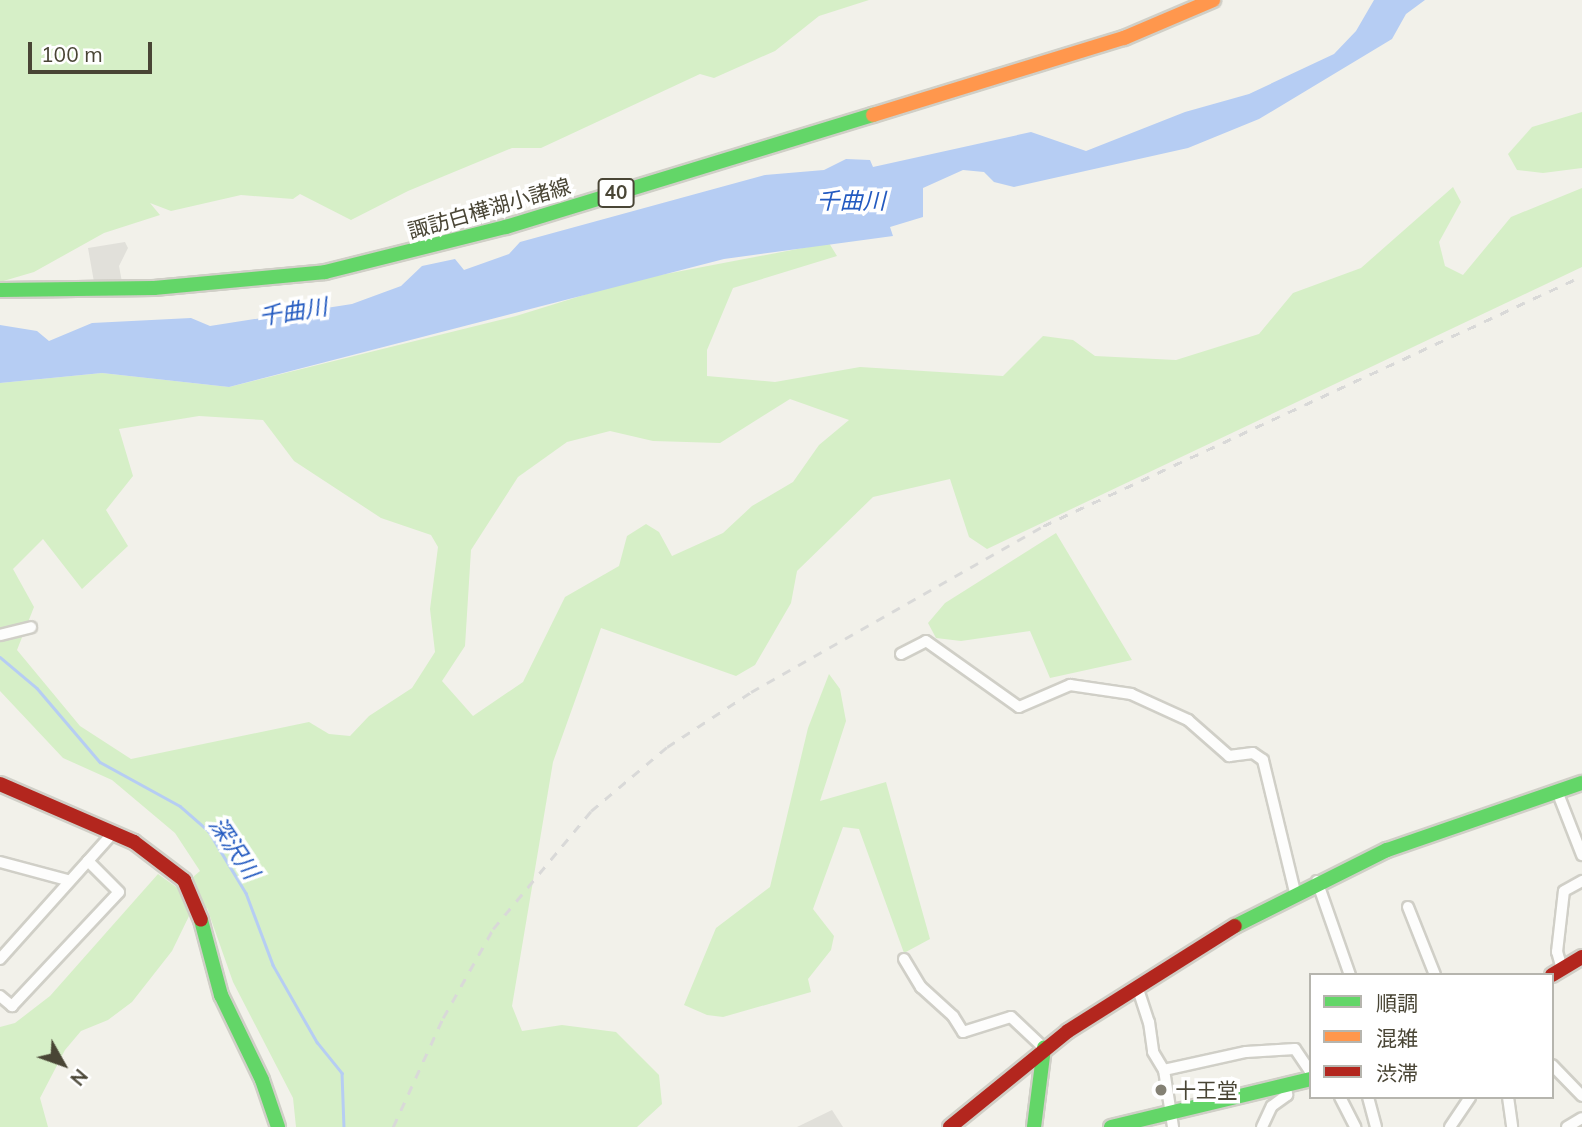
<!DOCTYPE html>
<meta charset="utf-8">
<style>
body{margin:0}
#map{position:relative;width:1582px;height:1127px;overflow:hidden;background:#f2f1ea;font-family:Mulish,"Noto Sans JP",sans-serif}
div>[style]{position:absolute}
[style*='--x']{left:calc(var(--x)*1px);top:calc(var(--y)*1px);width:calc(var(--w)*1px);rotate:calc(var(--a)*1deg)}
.green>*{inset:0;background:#d6efc7}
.parking>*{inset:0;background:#e1e0da}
.water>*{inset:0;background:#b6cdf3}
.stream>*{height:2.5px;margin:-1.25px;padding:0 1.25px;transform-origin:1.25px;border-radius:1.25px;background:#b6cdf3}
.roads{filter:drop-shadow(2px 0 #d0cfc7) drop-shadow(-2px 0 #d0cfc7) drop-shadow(0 2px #d0cfc7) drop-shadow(0 -2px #d0cfc7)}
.street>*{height:10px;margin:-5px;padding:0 5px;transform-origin:5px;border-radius:5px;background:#fdfdfc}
.fast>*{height:14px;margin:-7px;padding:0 7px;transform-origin:7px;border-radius:7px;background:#63d668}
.slow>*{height:14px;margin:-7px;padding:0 7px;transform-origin:7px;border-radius:7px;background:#ff974d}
.jam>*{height:14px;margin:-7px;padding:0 7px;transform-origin:7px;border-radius:7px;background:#b3261e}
.rail>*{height:2.5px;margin-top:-1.25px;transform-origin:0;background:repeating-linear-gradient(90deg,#d9d9d8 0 9px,transparent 0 18px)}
.dots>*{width:19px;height:19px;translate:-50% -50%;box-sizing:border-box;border:4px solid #fff;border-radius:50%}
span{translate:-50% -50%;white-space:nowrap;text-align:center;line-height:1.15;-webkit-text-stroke:7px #fff;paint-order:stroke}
.shield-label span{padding:2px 5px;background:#fff;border:2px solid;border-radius:5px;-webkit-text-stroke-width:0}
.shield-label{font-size:19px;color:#494535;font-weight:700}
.street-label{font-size:21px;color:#494535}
.poi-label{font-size:21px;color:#494535}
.left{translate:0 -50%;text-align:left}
.water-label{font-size:23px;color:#235ac0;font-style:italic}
.legend{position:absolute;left:1309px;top:973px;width:245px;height:126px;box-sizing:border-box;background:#fff;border:2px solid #b6b5ae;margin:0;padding:9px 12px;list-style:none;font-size:21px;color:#494535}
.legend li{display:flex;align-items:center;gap:14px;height:35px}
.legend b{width:35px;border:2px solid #b6b5ae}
.north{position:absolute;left:28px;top:1029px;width:70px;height:70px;-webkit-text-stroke:5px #fff;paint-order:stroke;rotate:130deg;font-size:19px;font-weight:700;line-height:28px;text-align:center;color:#494535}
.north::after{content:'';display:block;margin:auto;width:24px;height:32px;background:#494535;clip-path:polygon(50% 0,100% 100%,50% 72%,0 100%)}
.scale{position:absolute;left:28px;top:42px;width:124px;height:32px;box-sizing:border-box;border:4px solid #494535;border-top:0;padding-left:9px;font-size:21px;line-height:24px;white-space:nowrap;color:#494535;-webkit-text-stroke:5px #fff;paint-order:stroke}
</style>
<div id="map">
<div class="green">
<i style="clip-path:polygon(0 0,869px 0,819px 16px,775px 51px,714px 78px,700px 74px,541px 148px,512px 148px,408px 191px,351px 220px,300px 194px,293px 199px,241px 195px,171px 211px,150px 203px,160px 215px,104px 233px,34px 272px,0 282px)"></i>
<i style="clip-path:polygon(1582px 112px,1582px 168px,1543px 173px,1517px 170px,1508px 154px,1532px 127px)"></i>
<i style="clip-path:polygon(evenodd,1453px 187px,1461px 202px,1439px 242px,1445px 266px,1463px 275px,1511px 217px,1582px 188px,1582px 267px,987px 549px,969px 537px,950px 479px,873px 497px,797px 571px,791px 603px,755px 665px,736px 676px,601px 628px,553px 762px,512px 1006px,522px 1031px,562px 1025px,616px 1032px,659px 1075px,662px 1104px,637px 1127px,296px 1127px,293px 1098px,233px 982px,207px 908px,190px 914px,172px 951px,132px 1002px,108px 1020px,81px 1031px,65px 1050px,40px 1098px,48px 1127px,0 1127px,0 1027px,15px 1023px,50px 996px,158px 874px,179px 889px,200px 871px,175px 833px,112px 780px,63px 758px,0 691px,0 383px,102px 373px,229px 387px,516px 316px,629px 281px,829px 243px,837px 256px,733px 288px,707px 350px,707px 376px,775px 382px,860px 367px,1003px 376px,1043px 336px,1073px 340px,1095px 356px,1176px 360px,1259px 334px,1293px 293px,1361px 268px,1453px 187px,790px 399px,849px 420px,819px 445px,793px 482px,752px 506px,723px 533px,672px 556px,659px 532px,646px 524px,627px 536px,619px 566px,565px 597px,523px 682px,473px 716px,442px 681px,465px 646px,471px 550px,518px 477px,567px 442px,610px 431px,653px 441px,720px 443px,790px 399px,1453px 187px,199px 416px,263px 420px,294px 461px,381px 518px,431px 535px,438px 547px,430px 609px,435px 652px,412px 688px,369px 716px,350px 736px,329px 734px,309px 722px,131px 759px,80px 726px,17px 650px,34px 607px,13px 569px,43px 539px,82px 589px,128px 546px,106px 510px,133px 476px,119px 429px,199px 416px)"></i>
<i style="clip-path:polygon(1056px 533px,1132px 660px,1050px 678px,1030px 631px,961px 641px,936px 638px,928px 623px,945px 603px)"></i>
<i style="clip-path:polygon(829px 674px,840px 689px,846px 721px,820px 801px,886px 782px,930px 939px,904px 953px,859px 829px,843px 827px,813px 909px,834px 936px,831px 950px,808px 979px,811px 992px,723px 1017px,707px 1015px,684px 1005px,716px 928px,770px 887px,808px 728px)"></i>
</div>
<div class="parking">
<i style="clip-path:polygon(125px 242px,128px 248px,119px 266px,122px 282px,94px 282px,88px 248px)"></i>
<i style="clip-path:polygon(832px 1110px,843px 1127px,797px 1127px)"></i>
</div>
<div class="water">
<i style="clip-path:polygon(1374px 0,1425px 0,1406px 14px,1392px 39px,1259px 119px,1188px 148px,1014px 187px,994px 182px,984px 172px,963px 170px,923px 188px,923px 217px,890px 227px,893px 236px,724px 259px,229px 387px,102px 373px,0 383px,0 325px,37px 331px,49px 341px,92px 323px,191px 318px,210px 326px,352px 304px,401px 286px,422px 266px,455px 259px,464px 270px,509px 254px,520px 242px,765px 175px,824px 170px,846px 159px,870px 160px,873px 167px,1031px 132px,1086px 151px,1185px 112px,1249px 94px,1334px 54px,1356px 31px)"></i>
</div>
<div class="stream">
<i style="--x:0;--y:657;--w:48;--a:40"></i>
<i style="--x:37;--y:688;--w:97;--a:49.6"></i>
<i style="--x:100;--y:762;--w:91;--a:28.8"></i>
<i style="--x:180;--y:806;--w:37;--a:41"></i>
<i style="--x:208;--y:830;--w:74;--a:58.9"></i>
<i style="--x:246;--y:893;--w:77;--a:69.4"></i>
<i style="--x:273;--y:965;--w:89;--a:60.3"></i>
<i style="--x:317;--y:1042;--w:40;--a:51"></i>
<i style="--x:342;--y:1073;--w:54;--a:87.9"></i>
</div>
<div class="roads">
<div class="street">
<i style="--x:0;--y:635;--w:32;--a:-14"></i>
<i style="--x:901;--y:654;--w:28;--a:-27"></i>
<i style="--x:926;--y:641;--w:114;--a:35.4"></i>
<i style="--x:1019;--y:707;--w:56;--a:-23.3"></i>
<i style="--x:1070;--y:685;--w:62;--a:8.4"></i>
<i style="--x:1131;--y:694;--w:63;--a:24.5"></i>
<i style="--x:1188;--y:720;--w:55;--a:41.3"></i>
<i style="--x:1229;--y:756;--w:24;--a:-7"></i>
<i style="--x:1253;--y:753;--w:12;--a:35"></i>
<i style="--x:1263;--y:760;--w:136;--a:76.4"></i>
<i style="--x:1557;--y:791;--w:69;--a:68.7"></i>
<i style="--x:0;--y:862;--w:69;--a:15"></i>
<i style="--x:1317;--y:881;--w:100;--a:70.7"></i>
<i style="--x:1408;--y:907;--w:73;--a:68.3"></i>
<i style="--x:0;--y:959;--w:169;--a:-48.1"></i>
<i style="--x:904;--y:959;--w:33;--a:59"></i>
<i style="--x:921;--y:987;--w:43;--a:42.2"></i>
<i style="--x:953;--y:1016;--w:19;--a:58"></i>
<i style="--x:963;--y:1032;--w:50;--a:-17.4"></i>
<i style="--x:1011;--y:1017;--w:45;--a:43.2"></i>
<i style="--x:1562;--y:969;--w:18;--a:-106"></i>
<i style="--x:1557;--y:952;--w:61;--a:-83.5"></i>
<i style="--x:1564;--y:891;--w:21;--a:-29"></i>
<i style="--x:1137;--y:986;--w:38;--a:72"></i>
<i style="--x:1149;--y:1022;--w:30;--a:82"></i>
<i style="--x:1153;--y:1052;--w:21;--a:59"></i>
<i style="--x:1164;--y:1070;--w:58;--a:81"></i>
<i style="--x:0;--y:996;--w:16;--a:40"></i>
<i style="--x:12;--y:1006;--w:156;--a:-46.8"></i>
<i style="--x:119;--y:892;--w:44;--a:-135"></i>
<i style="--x:1552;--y:1065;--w:43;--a:45.9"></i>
<i style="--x:1164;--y:1070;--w:84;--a:-12.4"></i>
<i style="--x:1246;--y:1052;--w:49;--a:-3.5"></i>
<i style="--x:1295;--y:1049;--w:29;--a:56"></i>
<i style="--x:1340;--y:1097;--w:34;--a:63"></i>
<i style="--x:1368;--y:1097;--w:31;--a:75"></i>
<i style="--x:1508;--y:1097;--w:30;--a:82"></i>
<i style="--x:1262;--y:1127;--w:23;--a:-65"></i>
<i style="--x:1272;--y:1106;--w:19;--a:-36"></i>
<i style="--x:1287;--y:1095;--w:10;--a:-96"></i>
<i style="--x:1450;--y:1127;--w:36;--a:-56"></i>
<i style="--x:1567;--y:1127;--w:17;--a:-31"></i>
</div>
<div class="fast">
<i style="--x:0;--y:290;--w:154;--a:-0.7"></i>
<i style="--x:154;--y:288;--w:172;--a:-5.3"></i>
<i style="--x:325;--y:272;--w:187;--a:-14"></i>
<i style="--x:506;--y:227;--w:384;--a:-17"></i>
<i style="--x:201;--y:920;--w:78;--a:75.1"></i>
<i style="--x:221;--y:995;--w:94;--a:64.2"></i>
<i style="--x:262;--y:1080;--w:50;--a:71.2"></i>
<i style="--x:1235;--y:926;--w:170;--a:-26.6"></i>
<i style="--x:1387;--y:850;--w:206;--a:-19"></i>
<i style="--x:1034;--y:1127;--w:80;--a:-82.8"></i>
<i style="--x:1111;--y:1127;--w:206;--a:-13.5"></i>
</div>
<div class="slow">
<i style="--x:873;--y:115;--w:263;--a:-17.1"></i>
<i style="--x:1124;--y:38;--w:97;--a:-23.1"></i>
</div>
<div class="jam">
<i style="--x:0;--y:784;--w:146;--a:23.4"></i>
<i style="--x:134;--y:842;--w:63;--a:37.2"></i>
<i style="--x:184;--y:880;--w:43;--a:67"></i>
<i style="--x:1552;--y:975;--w:35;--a:-31"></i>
<i style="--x:950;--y:1127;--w:152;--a:-39.1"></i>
<i style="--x:1068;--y:1031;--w:197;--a:-32.2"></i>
</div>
</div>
<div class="rail">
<i style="--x:393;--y:1127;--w:120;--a:-65.4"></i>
<i style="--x:443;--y:1018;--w:102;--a:-60.7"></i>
<i style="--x:493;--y:929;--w:153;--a:-50.3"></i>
<i style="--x:591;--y:811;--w:99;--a:-40.1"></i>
<i style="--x:667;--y:747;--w:100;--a:-33.2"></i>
<i style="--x:751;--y:692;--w:336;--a:-29.6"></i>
<i style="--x:1043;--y:526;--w:594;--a:-24.88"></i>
</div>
<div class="dots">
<i style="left:1161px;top:1090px;background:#848174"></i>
</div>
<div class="shield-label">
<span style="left:616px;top:193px">40</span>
</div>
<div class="street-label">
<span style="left:489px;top:208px;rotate:-16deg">諏訪白樺湖小諸線</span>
</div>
<div class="poi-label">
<span class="left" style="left:1175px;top:1090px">十王堂</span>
</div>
<div class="water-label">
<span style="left:851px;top:201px">千曲川</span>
<span style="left:293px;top:312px;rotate:-9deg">千曲川</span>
<span style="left:234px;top:848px;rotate:56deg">深沢川</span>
</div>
<ul class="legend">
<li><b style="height:9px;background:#63d668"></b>順調</li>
<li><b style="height:9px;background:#ff974d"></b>混雑</li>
<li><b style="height:9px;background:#b3261e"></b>渋滞</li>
</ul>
<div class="north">N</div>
<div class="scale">100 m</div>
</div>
